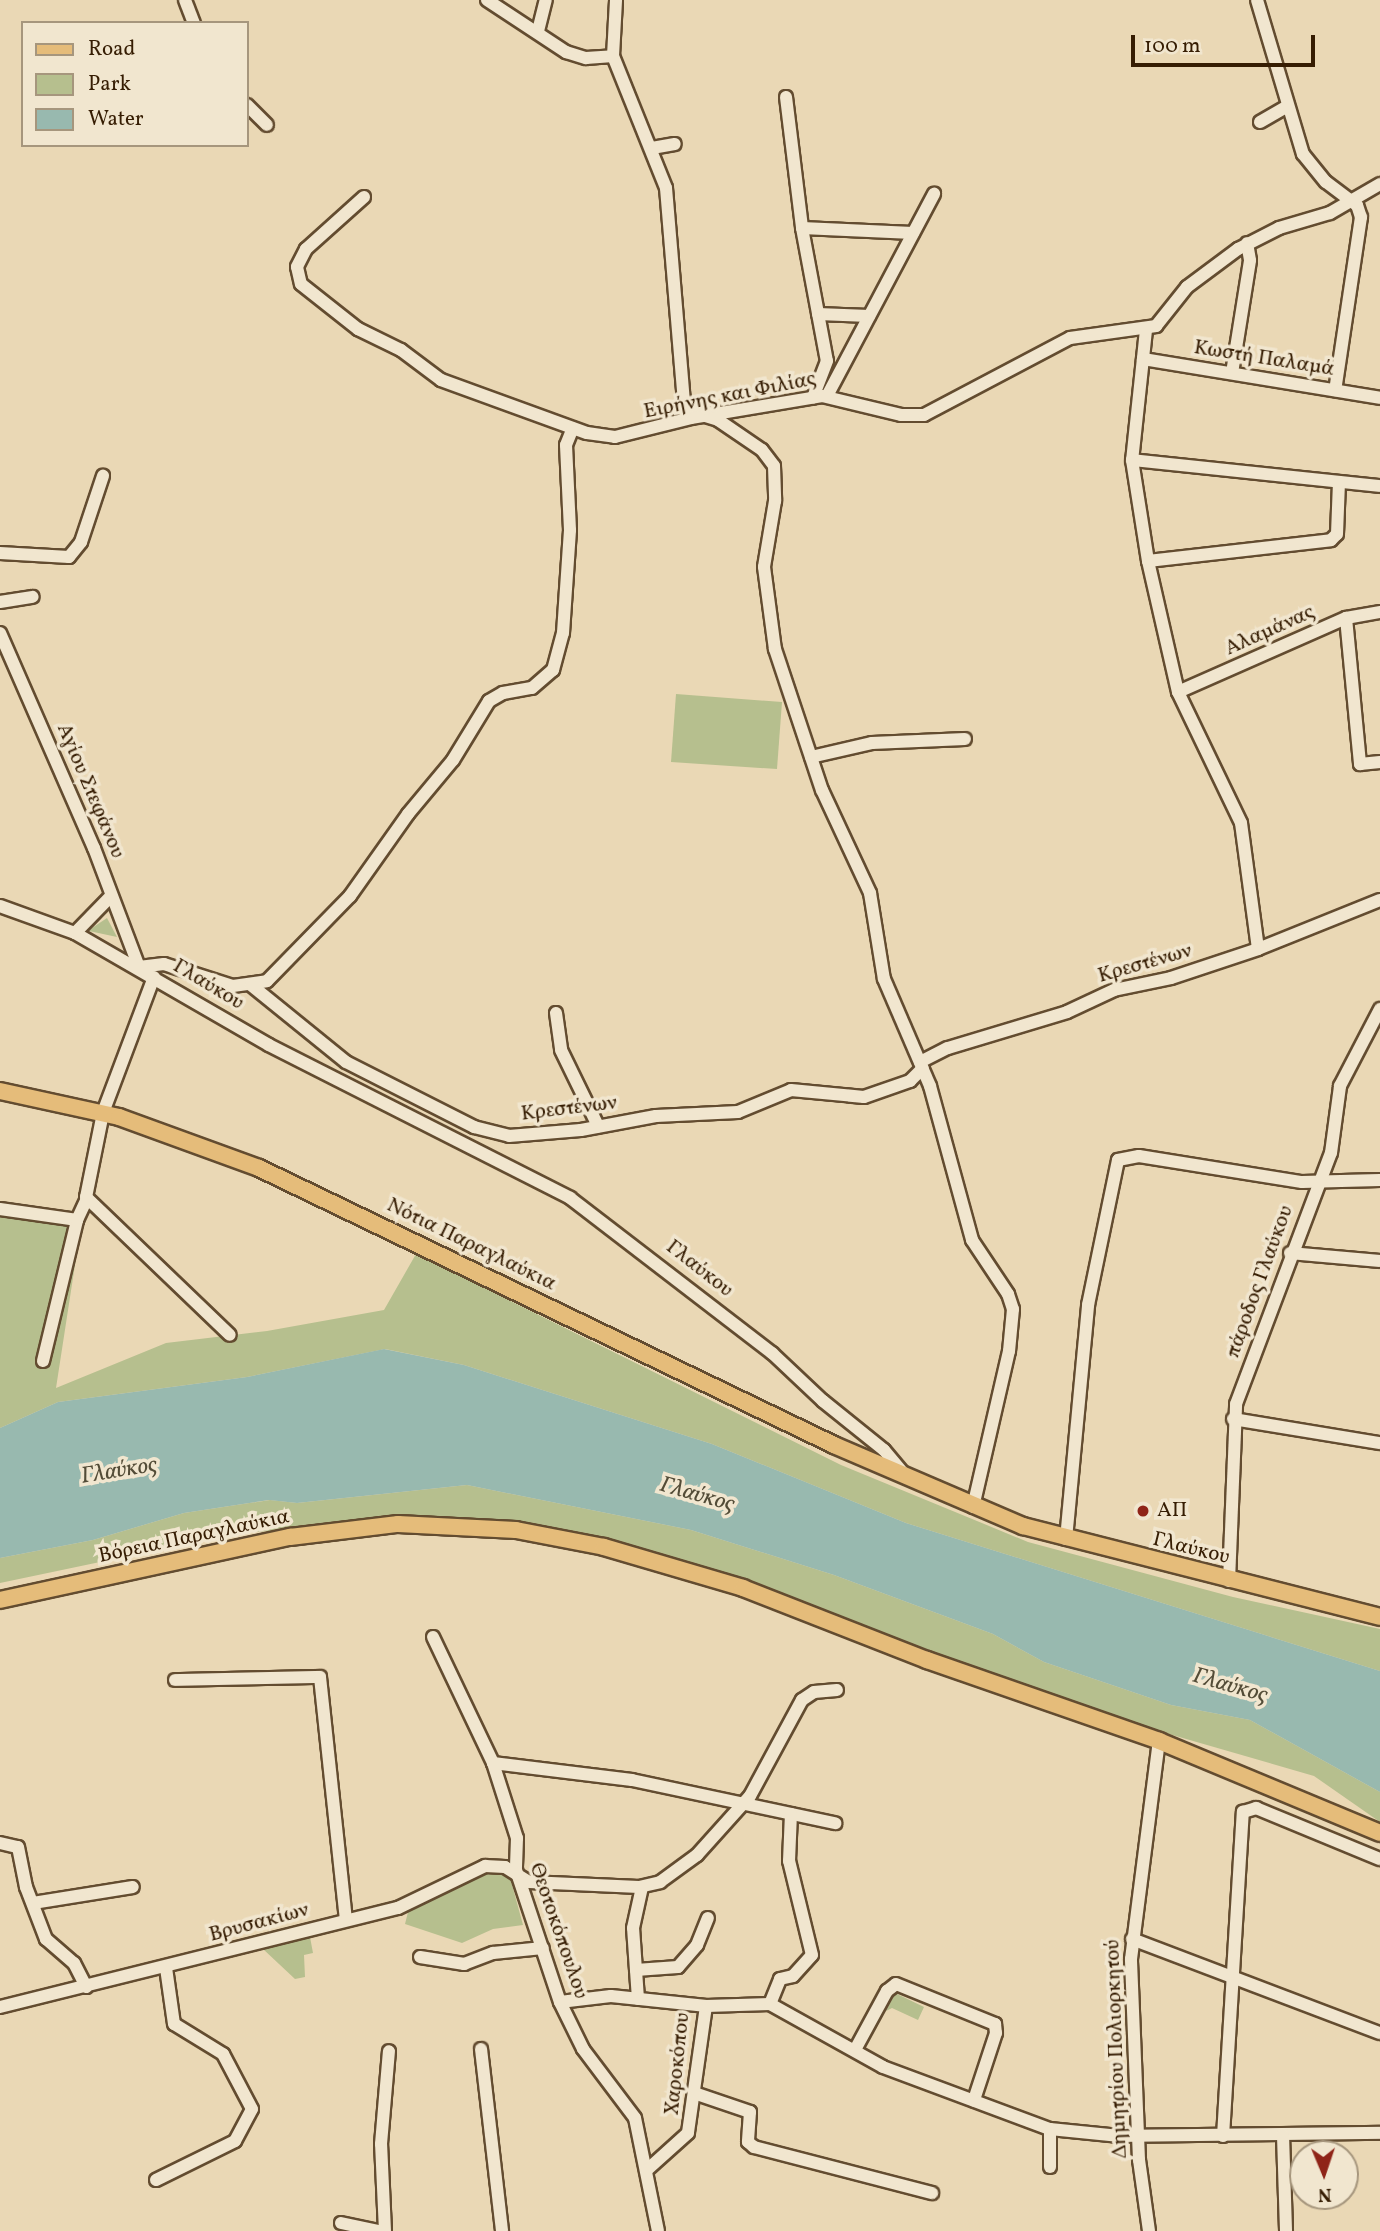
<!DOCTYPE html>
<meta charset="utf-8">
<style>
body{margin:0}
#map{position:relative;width:1380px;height:2231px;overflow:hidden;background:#ead8b5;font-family:Vollkorn,serif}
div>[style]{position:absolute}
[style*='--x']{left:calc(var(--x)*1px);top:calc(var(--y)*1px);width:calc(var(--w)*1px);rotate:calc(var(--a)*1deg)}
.green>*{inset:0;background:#b6bf8e}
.water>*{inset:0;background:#98b9af}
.roads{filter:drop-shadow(2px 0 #634c30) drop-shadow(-2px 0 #634c30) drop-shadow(0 2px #634c30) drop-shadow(0 -2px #634c30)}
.minor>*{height:12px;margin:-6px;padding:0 6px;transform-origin:6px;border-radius:6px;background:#f1e6cf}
.major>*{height:16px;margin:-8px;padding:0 8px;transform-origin:8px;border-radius:8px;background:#e5bc7a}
.dots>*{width:19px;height:19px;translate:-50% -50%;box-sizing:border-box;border:4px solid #f1e6cf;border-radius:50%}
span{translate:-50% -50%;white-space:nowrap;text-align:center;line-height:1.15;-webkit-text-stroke:7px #f1e6cf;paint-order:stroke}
.street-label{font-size:21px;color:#361d03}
.poi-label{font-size:21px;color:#361d03}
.left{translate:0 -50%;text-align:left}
.water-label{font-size:23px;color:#534c37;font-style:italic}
.legend{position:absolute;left:21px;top:21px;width:228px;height:126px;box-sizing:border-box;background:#f1e6cf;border:2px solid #a6967d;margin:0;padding:9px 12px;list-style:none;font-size:21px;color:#361d03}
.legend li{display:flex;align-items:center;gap:14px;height:35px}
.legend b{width:35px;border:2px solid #a6967d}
.north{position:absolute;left:1289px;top:2140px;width:70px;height:70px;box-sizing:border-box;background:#f1e6cf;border:2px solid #a6967d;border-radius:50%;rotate:178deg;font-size:19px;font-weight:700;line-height:28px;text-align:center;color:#361d03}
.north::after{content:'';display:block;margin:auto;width:24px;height:32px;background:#8f2418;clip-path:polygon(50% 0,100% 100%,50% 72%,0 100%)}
.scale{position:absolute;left:1131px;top:35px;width:184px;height:32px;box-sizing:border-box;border:4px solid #361d03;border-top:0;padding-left:9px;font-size:21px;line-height:24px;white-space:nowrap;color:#361d03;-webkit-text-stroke:5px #f1e6cf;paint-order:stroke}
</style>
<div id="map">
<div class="green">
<i style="clip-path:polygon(676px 694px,782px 702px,777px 769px,671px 762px)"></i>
<i style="clip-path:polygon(107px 918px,117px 937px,89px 931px,92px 928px)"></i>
<i style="clip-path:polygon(0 1202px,83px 1213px,56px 1388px,166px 1343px,267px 1331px,384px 1310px,416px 1254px,841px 1465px,1028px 1542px,1233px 1597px,1380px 1629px,1380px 1671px,906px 1523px,712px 1444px,464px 1365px,385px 1349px,247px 1377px,58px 1402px,0 1428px)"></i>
<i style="clip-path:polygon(467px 1485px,691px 1530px,834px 1575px,993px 1634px,1044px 1662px,1171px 1705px,1250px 1720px,1380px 1792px,1380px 1822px,1314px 1776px,1110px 1717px,775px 1593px,487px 1524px,243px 1532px,0 1583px,0 1558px,93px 1540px,184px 1513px,270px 1500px,297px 1503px)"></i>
<i style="clip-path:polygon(484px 1872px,501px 1872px,511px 1881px,523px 1925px,493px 1929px,462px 1943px,405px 1924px,408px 1912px)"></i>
<i style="clip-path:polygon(310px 1937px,313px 1953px,304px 1955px,305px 1977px,295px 1979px,263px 1949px)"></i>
<i style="clip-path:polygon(895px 1993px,924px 2007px,918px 2020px,892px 2008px,886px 2011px)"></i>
</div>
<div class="water">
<i style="clip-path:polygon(384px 1349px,464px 1365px,712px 1444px,906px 1523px,1380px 1671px,1380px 1792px,1250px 1720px,1171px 1705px,1044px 1662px,993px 1634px,834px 1575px,691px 1530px,467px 1485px,297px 1503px,269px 1500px,184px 1513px,93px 1540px,0 1558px,0 1428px,58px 1402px,247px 1377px)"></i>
</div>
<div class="roads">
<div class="minor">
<i style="--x:185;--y:0;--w:25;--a:69"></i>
<i style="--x:487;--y:0;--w:95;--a:33.4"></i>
<i style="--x:566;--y:52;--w:21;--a:17"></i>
<i style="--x:586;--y:58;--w:27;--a:-4"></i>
<i style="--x:613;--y:56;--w:142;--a:68.1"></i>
<i style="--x:666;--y:188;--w:215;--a:85.2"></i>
<i style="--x:684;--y:402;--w:10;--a:61"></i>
<i style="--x:689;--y:411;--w:30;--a:17"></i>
<i style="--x:718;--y:420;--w:53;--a:34.3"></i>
<i style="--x:762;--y:450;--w:20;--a:53"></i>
<i style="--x:774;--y:466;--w:35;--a:88"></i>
<i style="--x:775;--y:501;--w:67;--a:99.5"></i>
<i style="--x:764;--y:567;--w:83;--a:82.4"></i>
<i style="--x:775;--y:649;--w:149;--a:71.6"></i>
<i style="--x:822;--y:790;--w:114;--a:65"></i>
<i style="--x:870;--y:893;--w:87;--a:80.8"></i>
<i style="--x:884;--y:979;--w:116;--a:66.7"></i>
<i style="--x:930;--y:1086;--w:160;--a:74.7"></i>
<i style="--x:972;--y:1240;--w:65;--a:56.3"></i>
<i style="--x:1008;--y:1294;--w:16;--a:72"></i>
<i style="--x:1013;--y:1309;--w:42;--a:95.4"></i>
<i style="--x:1009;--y:1351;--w:160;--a:103"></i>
<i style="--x:1257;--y:0;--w:161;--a:73.4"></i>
<i style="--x:1303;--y:154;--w:36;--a:51"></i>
<i style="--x:1326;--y:182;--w:39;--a:37"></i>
<i style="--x:1357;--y:205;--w:13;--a:72"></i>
<i style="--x:1361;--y:217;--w:175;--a:98.5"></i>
<i style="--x:538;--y:31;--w:32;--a:-76"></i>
<i style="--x:613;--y:56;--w:56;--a:-86.9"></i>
<i style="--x:786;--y:97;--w:132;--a:83"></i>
<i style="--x:802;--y:228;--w:135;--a:79.4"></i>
<i style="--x:827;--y:361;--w:39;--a:111"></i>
<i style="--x:247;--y:105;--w:28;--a:45"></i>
<i style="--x:1260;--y:122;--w:32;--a:-30"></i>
<i style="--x:652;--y:148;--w:23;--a:-10"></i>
<i style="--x:364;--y:197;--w:78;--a:138.1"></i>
<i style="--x:306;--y:249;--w:20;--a:117"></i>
<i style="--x:297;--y:267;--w:17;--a:77"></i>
<i style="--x:301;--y:284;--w:73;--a:38.3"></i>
<i style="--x:358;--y:329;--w:48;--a:26"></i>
<i style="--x:401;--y:350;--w:50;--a:36.9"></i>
<i style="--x:441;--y:380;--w:155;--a:20"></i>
<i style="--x:587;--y:433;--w:28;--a:8"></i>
<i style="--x:615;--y:437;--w:78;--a:-14"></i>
<i style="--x:691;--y:418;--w:133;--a:-9.5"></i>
<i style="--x:822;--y:396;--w:81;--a:13.5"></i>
<i style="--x:901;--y:415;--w:23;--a:0"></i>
<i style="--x:924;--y:415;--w:165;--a:-27.8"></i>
<i style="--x:1070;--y:338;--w:87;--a:-7.9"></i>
<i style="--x:1156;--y:326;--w:50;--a:-51.5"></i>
<i style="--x:1187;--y:287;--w:64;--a:-36.7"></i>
<i style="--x:1238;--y:249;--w:46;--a:-27.1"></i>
<i style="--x:1279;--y:228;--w:53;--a:-16.4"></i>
<i style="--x:1330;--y:213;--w:58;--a:-30.1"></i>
<i style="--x:802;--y:228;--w:111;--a:2.6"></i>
<i style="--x:818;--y:314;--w:51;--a:2.2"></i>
<i style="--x:1146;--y:330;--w:131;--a:96.1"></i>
<i style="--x:1132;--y:460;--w:102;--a:81"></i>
<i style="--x:1148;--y:561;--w:134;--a:77.1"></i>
<i style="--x:1178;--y:692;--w:145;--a:64.3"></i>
<i style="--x:1241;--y:823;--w:127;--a:82.3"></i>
<i style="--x:1143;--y:359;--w:240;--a:9.3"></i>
<i style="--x:1232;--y:373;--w:114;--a:-80.9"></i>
<i style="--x:1250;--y:260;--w:17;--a:-100"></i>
<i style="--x:827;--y:396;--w:229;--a:-62.1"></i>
<i style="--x:1132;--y:460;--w:249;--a:6"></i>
<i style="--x:0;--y:553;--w:69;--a:3.3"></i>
<i style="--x:69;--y:557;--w:19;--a:-51"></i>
<i style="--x:81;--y:542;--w:70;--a:-71.6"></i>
<i style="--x:1148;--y:561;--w:184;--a:-6.5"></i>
<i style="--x:1331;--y:540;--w:8;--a:-45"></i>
<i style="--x:1337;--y:534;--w:52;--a:-87.8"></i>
<i style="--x:0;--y:602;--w:33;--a:-9"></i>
<i style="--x:1346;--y:618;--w:147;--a:84.5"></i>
<i style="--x:1360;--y:764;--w:20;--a:-6"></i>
<i style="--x:0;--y:633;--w:235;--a:66.4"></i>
<i style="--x:94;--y:848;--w:127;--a:69.3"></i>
<i style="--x:139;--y:967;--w:25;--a:-7"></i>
<i style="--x:164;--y:964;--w:72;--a:17.7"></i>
<i style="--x:233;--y:986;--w:34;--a:-8"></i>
<i style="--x:267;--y:981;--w:119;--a:-45.7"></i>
<i style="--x:350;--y:896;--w:100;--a:-54.7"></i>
<i style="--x:408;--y:814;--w:70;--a:-50.2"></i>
<i style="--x:453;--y:760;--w:69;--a:-58.6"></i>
<i style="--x:489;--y:701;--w:16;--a:-30"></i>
<i style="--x:503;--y:693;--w:29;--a:-10"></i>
<i style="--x:532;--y:688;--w:28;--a:-41"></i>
<i style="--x:553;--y:670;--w:38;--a:-75"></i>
<i style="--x:563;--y:633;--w:103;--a:-86.1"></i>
<i style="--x:570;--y:530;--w:85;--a:-92.7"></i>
<i style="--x:566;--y:445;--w:18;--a:-68"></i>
<i style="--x:1178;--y:692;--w:184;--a:-23.8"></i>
<i style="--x:1346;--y:618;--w:35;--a:-10"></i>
<i style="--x:811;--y:757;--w:63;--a:-12.9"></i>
<i style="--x:872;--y:743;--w:93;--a:-2.5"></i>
<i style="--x:0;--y:906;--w:80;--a:19.8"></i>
<i style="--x:75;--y:933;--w:224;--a:30"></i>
<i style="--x:269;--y:1045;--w:338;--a:26.9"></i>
<i style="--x:570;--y:1198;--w:255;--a:37.5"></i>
<i style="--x:772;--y:1353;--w:70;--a:43.3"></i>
<i style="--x:823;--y:1401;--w:78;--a:38.8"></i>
<i style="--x:884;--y:1450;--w:31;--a:50"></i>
<i style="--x:75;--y:933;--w:52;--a:-45.8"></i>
<i style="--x:154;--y:977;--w:145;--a:110.6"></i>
<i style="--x:103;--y:1113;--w:86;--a:101.4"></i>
<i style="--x:86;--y:1197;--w:199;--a:43.8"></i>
<i style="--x:251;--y:985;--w:122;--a:39"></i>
<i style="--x:346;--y:1062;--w:144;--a:26.9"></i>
<i style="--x:474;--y:1127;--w:36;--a:14"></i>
<i style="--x:509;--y:1136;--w:72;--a:-4.8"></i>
<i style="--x:581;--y:1130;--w:76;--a:-10.6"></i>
<i style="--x:656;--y:1116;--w:82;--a:-2.8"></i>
<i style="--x:738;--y:1112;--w:57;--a:-22.5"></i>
<i style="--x:791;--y:1090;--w:73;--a:5.5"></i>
<i style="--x:864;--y:1097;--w:49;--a:-19.2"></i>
<i style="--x:910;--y:1081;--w:18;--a:-45"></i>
<i style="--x:556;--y:1013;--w:37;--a:82"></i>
<i style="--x:561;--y:1050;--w:85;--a:64"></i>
<i style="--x:920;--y:1062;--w:31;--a:-27"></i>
<i style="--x:948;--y:1048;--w:124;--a:-16.8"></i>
<i style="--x:1067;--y:1012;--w:52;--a:-25.1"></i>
<i style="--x:1114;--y:990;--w:58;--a:-11.9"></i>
<i style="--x:1171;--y:978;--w:92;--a:-18.4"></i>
<i style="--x:1258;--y:949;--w:131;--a:-21.9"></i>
<i style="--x:0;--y:1209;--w:78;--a:8.1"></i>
<i style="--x:1290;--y:1253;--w:90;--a:5.1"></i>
<i style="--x:43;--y:1361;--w:145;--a:-76.4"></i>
<i style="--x:77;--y:1220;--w:23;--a:-65"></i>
<i style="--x:1233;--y:1419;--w:149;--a:9.3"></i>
<i style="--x:1066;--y:1539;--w:235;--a:-84.6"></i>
<i style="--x:1088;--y:1305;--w:148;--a:-78.3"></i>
<i style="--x:1118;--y:1160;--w:21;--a:-11"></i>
<i style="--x:1139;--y:1156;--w:165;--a:9.1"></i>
<i style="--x:1302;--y:1182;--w:78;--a:-1.5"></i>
<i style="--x:1229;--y:1581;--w:177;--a:-87.7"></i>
<i style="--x:1236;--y:1404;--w:268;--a:-69.3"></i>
<i style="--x:1331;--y:1153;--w:68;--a:-82.3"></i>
<i style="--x:1340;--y:1086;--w:87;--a:-62.5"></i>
<i style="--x:433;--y:1637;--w:140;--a:64.5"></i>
<i style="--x:493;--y:1763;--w:79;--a:72.3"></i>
<i style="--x:517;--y:1838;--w:32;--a:92"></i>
<i style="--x:516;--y:1870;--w:139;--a:71.6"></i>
<i style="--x:560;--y:2002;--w:52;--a:63.9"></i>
<i style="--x:583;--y:2049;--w:86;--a:53"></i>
<i style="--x:635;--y:2118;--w:115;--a:78.5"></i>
<i style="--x:175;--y:1680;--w:145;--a:-1.2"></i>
<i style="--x:320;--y:1677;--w:243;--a:83.9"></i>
<i style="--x:493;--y:1763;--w:140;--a:7"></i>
<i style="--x:632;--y:1780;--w:208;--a:12"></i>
<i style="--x:0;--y:1843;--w:18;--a:13"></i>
<i style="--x:18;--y:1847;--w:41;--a:78.7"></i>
<i style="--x:26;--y:1887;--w:56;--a:69"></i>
<i style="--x:46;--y:1939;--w:37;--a:41"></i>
<i style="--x:74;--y:1963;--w:27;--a:63"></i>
<i style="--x:33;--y:1903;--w:101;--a:-9.1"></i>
<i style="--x:1132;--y:1939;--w:265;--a:20.8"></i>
<i style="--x:420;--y:1957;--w:45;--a:9"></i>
<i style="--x:464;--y:1964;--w:31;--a:-21"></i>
<i style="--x:493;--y:1953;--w:50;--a:-5.7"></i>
<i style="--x:636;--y:1970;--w:42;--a:-4.1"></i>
<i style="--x:678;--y:1967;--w:29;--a:-49"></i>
<i style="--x:697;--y:1945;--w:29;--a:-68"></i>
<i style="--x:638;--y:1999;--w:71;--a:-94"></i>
<i style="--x:633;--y:1928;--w:42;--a:-77.6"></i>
<i style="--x:560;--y:2002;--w:51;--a:-6.7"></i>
<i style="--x:611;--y:1996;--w:96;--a:6"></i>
<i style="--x:706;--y:2006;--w:128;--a:98.1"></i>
<i style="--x:688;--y:2133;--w:54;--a:138"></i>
<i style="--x:770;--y:2004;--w:27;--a:-68"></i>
<i style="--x:780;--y:1979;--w:13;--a:-13"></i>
<i style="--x:793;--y:1976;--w:28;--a:-48"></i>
<i style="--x:812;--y:1955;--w:97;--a:-103.7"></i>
<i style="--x:789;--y:1861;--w:47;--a:-87.6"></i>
<i style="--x:706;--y:2006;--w:64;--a:-1.8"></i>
<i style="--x:770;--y:2004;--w:129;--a:29.1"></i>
<i style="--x:883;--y:2067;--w:178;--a:20.4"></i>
<i style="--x:1050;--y:2129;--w:70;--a:5.7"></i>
<i style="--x:1120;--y:2136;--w:260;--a:-0.7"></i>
<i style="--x:0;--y:2007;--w:410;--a:-14"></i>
<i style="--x:398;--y:1908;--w:97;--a:-25.8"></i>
<i style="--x:485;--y:1866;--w:20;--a:3"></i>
<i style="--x:505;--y:1867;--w:28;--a:32"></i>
<i style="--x:529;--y:1882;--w:110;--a:2.6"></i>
<i style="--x:639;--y:1887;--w:22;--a:-13"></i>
<i style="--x:660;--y:1882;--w:46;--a:-36.1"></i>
<i style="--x:697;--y:1855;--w:79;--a:-48.1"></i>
<i style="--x:750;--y:1796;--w:109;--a:-61.6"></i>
<i style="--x:802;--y:1700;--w:14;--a:-34"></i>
<i style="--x:814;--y:1692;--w:23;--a:-5"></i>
<i style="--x:856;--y:2048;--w:65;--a:-61.5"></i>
<i style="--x:887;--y:1991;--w:11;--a:-38"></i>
<i style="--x:896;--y:1984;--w:107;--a:22"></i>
<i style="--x:995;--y:2024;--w:9;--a:84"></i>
<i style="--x:996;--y:2033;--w:71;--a:108.2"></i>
<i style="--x:481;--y:2049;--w:183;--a:83.4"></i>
<i style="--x:697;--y:2094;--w:56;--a:18.8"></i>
<i style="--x:750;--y:2112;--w:30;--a:94"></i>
<i style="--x:748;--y:2142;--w:8;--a:40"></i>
<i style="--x:754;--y:2147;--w:184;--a:14.5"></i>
<i style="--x:1050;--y:2129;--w:38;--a:90"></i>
<i style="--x:1283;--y:2135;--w:96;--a:88.2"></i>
<i style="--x:1223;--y:2136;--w:325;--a:-86.5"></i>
<i style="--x:1243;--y:1812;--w:14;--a:-17"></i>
<i style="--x:1256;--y:1808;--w:134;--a:22.4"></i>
<i style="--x:156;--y:2180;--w:88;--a:-26.3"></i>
<i style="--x:235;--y:2141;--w:36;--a:-62"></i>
<i style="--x:252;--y:2109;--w:62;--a:-117.8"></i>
<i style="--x:223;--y:2054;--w:57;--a:-148.5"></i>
<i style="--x:174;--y:2024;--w:57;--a:-98.1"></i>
<i style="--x:341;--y:2223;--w:40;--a:12"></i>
<i style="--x:385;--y:2231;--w:87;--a:-92.6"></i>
<i style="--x:381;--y:2144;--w:93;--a:-85.1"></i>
<i style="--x:1149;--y:2231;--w:72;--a:-98"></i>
<i style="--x:1139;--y:2160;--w:201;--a:-92.3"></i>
<i style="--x:1131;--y:1959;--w:220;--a:-82.7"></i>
</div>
<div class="major">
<i style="--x:0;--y:1091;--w:122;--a:12.3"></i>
<i style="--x:119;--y:1117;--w:149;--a:20"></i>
<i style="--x:259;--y:1168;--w:638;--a:25.72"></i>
<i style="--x:834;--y:1445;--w:206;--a:23.2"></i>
<i style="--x:1023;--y:1526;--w:368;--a:14.3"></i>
<i style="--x:0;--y:1600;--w:297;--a:-12.3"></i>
<i style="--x:290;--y:1537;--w:109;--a:-6.9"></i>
<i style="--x:398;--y:1524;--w:118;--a:2.9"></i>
<i style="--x:516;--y:1530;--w:90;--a:10.9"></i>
<i style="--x:604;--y:1547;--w:145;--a:16.4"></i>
<i style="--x:743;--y:1588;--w:198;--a:21.4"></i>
<i style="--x:927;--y:1660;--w:246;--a:19.2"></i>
<i style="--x:1159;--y:1741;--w:239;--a:22.6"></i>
</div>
</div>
<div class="dots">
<i style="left:1143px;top:1511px;background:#8f2418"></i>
</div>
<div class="street-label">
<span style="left:1264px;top:359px;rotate:9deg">Κωστή Παλαμά</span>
<span style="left:730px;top:396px;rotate:-11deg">Ειρήνης και Φιλίας</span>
<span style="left:1270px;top:631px;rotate:-24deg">Αλαμάνας</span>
<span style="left:90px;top:791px;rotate:67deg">Αγίου Στεφάνου</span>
<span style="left:1145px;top:964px;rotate:-16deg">Κρεστένων</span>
<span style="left:208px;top:985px;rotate:31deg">Γλαύκου</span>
<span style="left:569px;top:1109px;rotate:-7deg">Κρεστένων</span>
<span style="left:471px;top:1245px;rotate:26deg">Νότια Παραγλαύκια</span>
<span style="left:699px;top:1269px;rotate:38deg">Γλαύκου</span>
<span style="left:1260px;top:1282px;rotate:-70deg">πάροδος Γλαύκου</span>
<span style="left:194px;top:1537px;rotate:-12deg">Βόρεια Παραγλαύκια</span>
<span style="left:1191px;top:1549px;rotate:14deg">Γλαύκου</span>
<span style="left:259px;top:1923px;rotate:-15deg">Βρυσακίων</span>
<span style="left:558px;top:1931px;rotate:71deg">Θεοτοκόπουλου</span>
<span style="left:1117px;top:2049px;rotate:-92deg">Δημητρίου Πολιορκητού</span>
<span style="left:678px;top:2064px;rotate:-84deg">Χαροκόπου</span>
</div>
<div class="poi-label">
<span class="left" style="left:1157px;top:1511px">ΑΠ</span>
</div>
<div class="water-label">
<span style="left:119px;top:1471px;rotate:-9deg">Γλαύκος</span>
<span style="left:697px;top:1495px;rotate:16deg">Γλαύκος</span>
<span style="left:1230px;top:1686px;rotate:16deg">Γλαύκος</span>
</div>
<ul class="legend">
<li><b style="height:9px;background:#e5bc7a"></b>Road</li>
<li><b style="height:19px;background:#b6bf8e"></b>Park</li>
<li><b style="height:19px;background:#98b9af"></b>Water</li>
</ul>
<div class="north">N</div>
<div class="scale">100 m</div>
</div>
